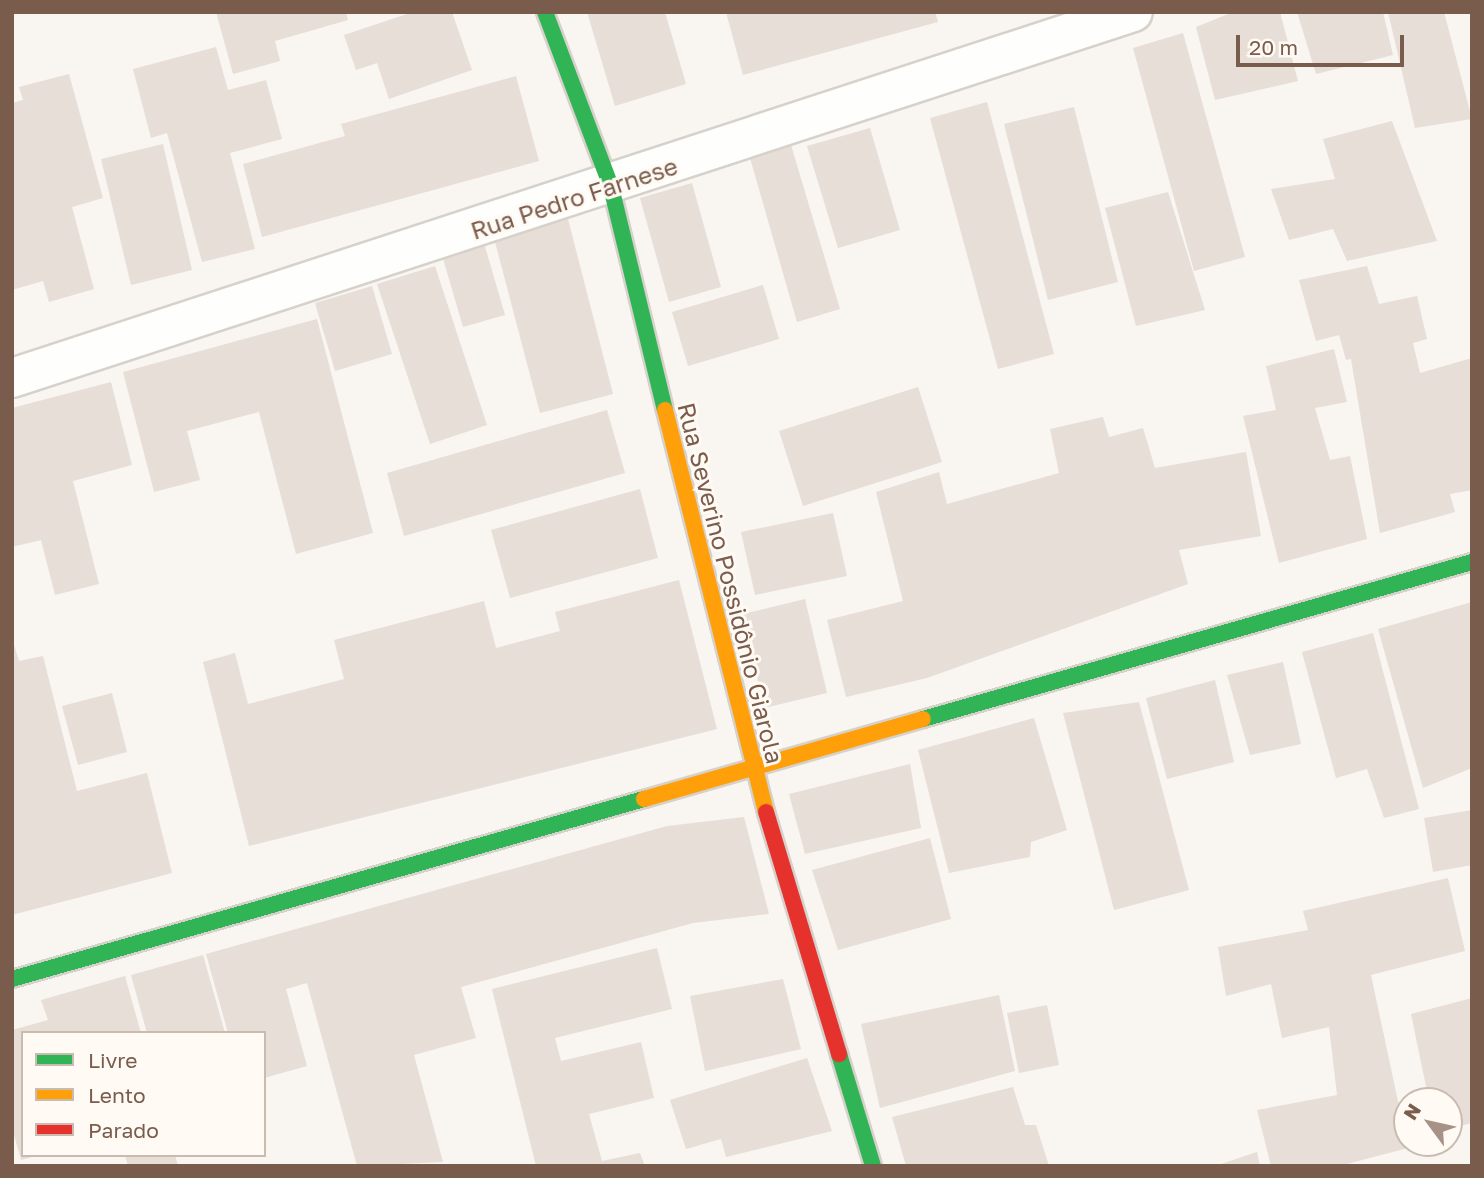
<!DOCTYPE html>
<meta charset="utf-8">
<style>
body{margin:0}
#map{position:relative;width:1484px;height:1178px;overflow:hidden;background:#f9f5f0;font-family:"Golos Text",sans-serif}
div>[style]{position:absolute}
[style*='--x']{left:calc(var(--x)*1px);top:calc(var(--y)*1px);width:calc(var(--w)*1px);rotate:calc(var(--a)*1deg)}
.building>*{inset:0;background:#e6ded7}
.roads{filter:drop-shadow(2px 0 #d7d1cb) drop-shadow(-2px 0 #d7d1cb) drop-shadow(0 2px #d7d1cb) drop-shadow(0 -2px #d7d1cb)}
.street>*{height:38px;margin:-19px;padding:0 19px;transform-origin:19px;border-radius:19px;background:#fefefd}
.fast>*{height:16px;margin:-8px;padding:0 8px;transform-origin:8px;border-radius:8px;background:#30b455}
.slow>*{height:16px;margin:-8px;padding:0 8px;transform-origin:8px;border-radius:8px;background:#ff9f0a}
.jam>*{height:16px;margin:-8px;padding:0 8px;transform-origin:8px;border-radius:8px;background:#e5322d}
span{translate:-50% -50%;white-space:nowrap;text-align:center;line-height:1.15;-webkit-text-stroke:6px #fffaf3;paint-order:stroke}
.street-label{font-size:24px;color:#7a5c4d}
.frame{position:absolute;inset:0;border:14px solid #7a5c4d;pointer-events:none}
.legend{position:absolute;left:21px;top:1031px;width:245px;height:126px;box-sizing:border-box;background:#fffaf3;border:2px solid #cabbb1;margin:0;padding:9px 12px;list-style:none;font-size:21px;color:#7a5c4d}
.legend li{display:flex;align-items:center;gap:14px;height:35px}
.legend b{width:35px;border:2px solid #cabbb1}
.north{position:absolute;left:1393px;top:1087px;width:70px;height:70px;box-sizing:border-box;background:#fffaf3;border:2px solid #cabbb1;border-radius:50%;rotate:303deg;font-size:19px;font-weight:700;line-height:28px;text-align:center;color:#7a5c4d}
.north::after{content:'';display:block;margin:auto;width:24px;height:32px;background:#a69286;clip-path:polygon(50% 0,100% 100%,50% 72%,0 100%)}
.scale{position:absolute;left:1236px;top:35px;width:168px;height:32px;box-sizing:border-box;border:4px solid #7a5c4d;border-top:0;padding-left:9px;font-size:21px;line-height:24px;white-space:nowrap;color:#7a5c4d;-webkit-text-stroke:5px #fffaf3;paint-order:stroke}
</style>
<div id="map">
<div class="building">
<i style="clip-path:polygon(216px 12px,346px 12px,348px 20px,275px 41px,280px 61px,233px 74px)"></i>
<i style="clip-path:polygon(413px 12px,452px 12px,472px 70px,389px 99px,377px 63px,356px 70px,344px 35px)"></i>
<i style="clip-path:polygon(587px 12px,665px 12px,686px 84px,615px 106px)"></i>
<i style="clip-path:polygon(726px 12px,935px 12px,938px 22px,743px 75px)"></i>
<i style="clip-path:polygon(1233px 12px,1280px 12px,1298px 81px,1215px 100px,1196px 27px)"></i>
<i style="clip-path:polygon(1297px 12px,1383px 12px,1393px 55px,1316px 74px)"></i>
<i style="clip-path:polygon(1388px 12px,1444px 12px,1472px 119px,1415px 128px)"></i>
<i style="clip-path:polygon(1183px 33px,1245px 257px,1194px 271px,1133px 48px)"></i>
<i style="clip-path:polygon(216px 47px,228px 90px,266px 80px,282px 139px,230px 153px,255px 249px,202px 262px,167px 133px,151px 138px,133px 69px)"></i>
<i style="clip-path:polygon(69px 74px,103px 198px,72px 207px,94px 289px,49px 302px,43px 281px,12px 290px,12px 103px,23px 100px,19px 87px)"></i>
<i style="clip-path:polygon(516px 76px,539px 161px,262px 237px,243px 164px,345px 136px,341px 124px)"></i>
<i style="clip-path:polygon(987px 102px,1054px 354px,998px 369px,930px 118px)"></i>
<i style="clip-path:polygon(1074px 107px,1118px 282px,1048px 300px,1004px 124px)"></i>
<i style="clip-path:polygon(1392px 121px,1437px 241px,1347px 261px,1333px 229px,1289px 240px,1271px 189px,1335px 179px,1323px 139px)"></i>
<i style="clip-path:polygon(870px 128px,900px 230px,838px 248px,807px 146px)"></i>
<i style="clip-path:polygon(163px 144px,192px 270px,131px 285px,101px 159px)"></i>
<i style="clip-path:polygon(791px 145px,840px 309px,797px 322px,750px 158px)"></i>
<i style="clip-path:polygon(692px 183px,721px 287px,669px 302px,640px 198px)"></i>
<i style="clip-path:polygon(1168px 192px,1205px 310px,1136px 326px,1105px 208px)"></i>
<i style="clip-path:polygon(568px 219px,613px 394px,540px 413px,494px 238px)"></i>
<i style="clip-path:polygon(484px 243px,505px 315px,463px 327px,442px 255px)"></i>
<i style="clip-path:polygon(435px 266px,487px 425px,430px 444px,377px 284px)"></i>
<i style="clip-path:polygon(1367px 266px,1379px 304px,1417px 296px,1427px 339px,1413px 343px,1420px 373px,1472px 358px,1472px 490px,1450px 494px,1455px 512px,1380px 533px,1351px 359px,1346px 360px,1339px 335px,1316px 341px,1299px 280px)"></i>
<i style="clip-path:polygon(763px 285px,779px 339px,688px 366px,672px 312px)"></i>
<i style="clip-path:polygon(372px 286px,392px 354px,335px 371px,315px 303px)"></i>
<i style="clip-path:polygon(317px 319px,373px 533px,296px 554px,259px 412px,187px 431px,200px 480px,154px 492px,123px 372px)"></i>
<i style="clip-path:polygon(1334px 349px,1347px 402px,1315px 408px,1330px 460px,1350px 456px,1367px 539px,1279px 563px,1243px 416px,1276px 410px,1266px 366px)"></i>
<i style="clip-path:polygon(111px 382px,132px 465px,73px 481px,99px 584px,55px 595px,41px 540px,12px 547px,12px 408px)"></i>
<i style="clip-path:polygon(918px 387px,942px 462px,803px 506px,779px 431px)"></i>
<i style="clip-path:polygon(607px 410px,625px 473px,404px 536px,387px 473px)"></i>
<i style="clip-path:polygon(1103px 417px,1109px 437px,1143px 428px,1155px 468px,1246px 452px,1261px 536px,1179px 550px,1188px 584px,927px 678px,846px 697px,827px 620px,903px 601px,876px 492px,939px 472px,947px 504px,1059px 473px,1050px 429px)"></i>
<i style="clip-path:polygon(640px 489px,658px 558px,510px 598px,491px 530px)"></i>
<i style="clip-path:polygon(833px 513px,847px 576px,755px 595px,741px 532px)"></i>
<i style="clip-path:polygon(679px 580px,717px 729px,249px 846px,203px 662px,235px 653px,248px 704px,344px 679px,334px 640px,484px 601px,496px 648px,560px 631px,555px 612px)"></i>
<i style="clip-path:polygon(805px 599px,827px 693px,764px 708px,743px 614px)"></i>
<i style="clip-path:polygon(1472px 602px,1472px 768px,1423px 788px,1378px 629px)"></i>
<i style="clip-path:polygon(1373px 633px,1419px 809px,1384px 818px,1367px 769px,1336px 778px,1302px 652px)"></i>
<i style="clip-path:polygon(12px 638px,19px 661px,43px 656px,77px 791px,147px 773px,172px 873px,12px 915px)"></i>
<i style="clip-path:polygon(1283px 662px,1301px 744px,1250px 755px,1227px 675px)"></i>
<i style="clip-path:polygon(1215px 680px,1234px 762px,1167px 779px,1146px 698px)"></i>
<i style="clip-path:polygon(112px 693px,127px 752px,78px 765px,62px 706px)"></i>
<i style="clip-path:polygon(1139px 702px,1189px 890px,1114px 910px,1063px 713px)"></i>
<i style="clip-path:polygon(1034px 718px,1067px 830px,1031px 842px,1030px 857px,949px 873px,918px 750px)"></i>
<i style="clip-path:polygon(910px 764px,921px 828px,805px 854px,789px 794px)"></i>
<i style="clip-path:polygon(1472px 810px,1472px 865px,1433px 872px,1424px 818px)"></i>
<i style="clip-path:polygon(744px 817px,769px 914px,693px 923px,461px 987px,476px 1038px,414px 1055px,443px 1162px,357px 1166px,307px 983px,286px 989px,307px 1066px,264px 1078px,264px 1033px,228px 1033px,206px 954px,667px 826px)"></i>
<i style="clip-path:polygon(930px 838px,951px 919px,838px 950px,812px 870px)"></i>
<i style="clip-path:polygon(1448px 878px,1465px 951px,1371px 975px,1408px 1148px,1339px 1166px,1271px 1166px,1257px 1110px,1337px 1095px,1329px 1027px,1282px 1038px,1271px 984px,1226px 996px,1218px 947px,1308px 930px,1303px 911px)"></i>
<i style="clip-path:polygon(657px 948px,672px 1009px,555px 1038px,561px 1061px,641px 1042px,654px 1098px,589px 1114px,602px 1161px,640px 1153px,645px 1166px,536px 1166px,492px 989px)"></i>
<i style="clip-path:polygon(203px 955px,225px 1033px,147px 1033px,131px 975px)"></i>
<i style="clip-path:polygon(125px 976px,141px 1033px,23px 1033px,23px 1155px,36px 1156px,21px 1160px,12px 1128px,12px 1030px,48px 1020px,41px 1000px)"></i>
<i style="clip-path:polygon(783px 979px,801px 1049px,705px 1071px,690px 996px)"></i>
<i style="clip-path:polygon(999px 995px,1015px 1071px,880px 1108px,861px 1024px)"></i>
<i style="clip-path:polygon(1472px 998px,1472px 1123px,1449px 1129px,1449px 1101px,1429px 1101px,1411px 1014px)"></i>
<i style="clip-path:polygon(1047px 1005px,1059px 1065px,1019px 1073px,1007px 1013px)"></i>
<i style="clip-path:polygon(807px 1058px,832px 1131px,726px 1157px,721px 1139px,686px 1149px,670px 1100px)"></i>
<i style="clip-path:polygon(1013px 1087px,1025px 1125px,1036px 1125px,1049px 1166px,906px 1166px,892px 1117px)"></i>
<i style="clip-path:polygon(1257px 1152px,1260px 1166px,1218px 1166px,1218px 1165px)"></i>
<i style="clip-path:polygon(125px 1155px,175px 1155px,178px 1166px,128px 1166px)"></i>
</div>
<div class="roads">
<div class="street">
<i style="--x:12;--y:378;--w:1179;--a:-18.08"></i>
</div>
<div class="fast">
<i style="--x:545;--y:12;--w:187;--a:69.3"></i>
<i style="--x:611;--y:187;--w:229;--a:76.4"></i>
<i style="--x:923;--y:719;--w:571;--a:-15.96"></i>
<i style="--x:12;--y:979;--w:657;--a:-15.9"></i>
<i style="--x:839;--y:1054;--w:117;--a:73.1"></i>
</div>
<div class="slow">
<i style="--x:665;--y:410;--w:414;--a:75.9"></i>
<i style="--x:644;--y:799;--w:290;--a:-16"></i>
</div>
<div class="jam">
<i style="--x:766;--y:812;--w:253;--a:73.2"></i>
</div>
</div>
<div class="street-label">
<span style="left:574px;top:198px;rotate:-18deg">Rua Pedro Farnese</span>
<span style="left:731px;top:583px;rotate:76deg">Rua Severino Possidônio Giarola</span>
</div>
<div class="frame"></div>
<ul class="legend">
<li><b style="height:9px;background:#30b455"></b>Livre</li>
<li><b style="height:9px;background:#ff9f0a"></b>Lento</li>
<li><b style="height:9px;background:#e5322d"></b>Parado</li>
</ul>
<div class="north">N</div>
<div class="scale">20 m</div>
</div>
